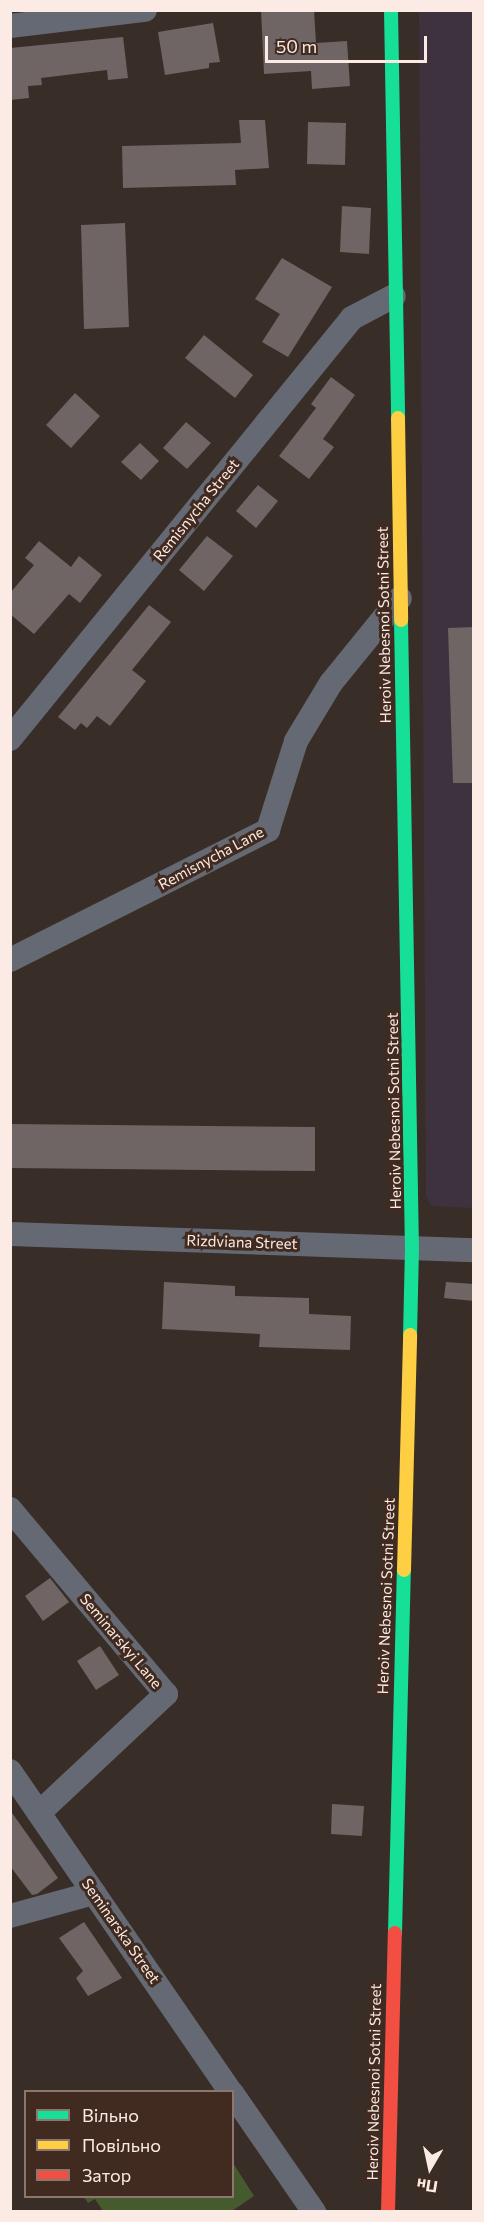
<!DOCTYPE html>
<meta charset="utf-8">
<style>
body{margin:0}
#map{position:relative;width:484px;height:2222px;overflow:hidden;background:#392d27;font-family:Commissioner,sans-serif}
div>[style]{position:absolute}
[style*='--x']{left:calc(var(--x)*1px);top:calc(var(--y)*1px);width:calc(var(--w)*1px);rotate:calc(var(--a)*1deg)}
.industrial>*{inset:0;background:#3e323e}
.green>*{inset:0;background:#455b2e}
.building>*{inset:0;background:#6f6565}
.street>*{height:24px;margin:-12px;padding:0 12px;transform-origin:12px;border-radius:12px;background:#646973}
.fast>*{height:14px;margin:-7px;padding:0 7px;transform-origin:7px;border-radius:7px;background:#16e098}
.slow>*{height:14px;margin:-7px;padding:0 7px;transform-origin:7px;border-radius:7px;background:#ffcf43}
.jam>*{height:14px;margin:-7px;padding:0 7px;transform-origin:7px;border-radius:7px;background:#f24e42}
span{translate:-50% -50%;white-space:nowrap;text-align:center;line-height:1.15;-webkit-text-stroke:6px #412a1f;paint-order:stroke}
.street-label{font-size:15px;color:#fbebe4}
.frame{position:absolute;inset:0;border:12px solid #fbebe4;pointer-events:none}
.legend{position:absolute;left:24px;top:2090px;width:210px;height:108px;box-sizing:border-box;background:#412a1f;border:2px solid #8b776e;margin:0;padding:8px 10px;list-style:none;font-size:18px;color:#fbebe4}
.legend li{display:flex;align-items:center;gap:12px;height:30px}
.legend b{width:30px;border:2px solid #8b776e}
.north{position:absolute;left:400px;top:2138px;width:60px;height:60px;-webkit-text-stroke:4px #412a1f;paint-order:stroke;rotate:189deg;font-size:16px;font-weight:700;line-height:24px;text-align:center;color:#fbebe4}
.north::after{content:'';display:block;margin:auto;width:21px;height:27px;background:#fbebe4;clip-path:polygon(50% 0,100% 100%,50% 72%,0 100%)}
.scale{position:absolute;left:265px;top:36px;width:162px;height:27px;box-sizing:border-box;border:3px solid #fbebe4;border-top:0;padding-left:8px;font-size:18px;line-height:21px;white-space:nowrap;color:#fbebe4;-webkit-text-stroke:4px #412a1f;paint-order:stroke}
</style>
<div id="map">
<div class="industrial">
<i style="clip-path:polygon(419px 11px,474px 11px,473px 1208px,431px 1206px,426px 1196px)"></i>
</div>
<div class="green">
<i style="clip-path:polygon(233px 2163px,254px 2196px,232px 2211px,103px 2211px,95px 2199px,88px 2203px,84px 2197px,232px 2196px)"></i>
</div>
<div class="building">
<i style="clip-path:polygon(261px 10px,314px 10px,316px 43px,347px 41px,350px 86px,312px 89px,311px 71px,264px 74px)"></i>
<i style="clip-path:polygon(213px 23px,220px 62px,209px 63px,209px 68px,165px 75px,158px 32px)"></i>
<i style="clip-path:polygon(123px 37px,128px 78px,108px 80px,107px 70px,41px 78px,42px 85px,28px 86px,29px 98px,10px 100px,10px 48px)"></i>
<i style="clip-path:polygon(239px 120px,265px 120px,269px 168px,235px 170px,236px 185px,123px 188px,122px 146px,241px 143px)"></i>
<i style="clip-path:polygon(308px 122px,346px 123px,345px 165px,307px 164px)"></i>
<i style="clip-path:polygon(342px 206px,371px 208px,369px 254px,340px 252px)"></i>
<i style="clip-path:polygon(125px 223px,129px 327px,84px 329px,81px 225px)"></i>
<i style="clip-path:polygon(282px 258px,332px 287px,288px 357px,262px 342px,280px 314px,255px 299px)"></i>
<i style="clip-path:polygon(204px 335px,253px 375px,235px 398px,185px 358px)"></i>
<i style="clip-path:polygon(331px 377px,355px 395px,323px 439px,334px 447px,309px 479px,279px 456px,316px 408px,311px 404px)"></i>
<i style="clip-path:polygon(75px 393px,100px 416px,71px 448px,46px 425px)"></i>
<i style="clip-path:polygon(186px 422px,211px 443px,187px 469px,163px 448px)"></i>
<i style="clip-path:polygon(140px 443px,159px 461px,141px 480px,121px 462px)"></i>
<i style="clip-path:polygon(258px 485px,278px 501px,256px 528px,236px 511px)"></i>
<i style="clip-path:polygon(207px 536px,233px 556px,204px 591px,179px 570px)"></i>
<i style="clip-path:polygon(39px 541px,71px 567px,79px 556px,102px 575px,80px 603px,69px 594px,34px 634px,10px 614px,10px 593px,34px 565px,25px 558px)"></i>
<i style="clip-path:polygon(149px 605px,171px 622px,132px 670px,146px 681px,110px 726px,97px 716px,87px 728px,81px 723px,75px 730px,58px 717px)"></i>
<i style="clip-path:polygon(474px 627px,474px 783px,453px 783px,448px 628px)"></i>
<i style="clip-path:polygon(10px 1124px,315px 1127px,315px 1171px,10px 1168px)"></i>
<i style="clip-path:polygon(164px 1282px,235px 1286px,235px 1296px,309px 1298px,309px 1314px,351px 1316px,350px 1350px,259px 1347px,260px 1334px,162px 1329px)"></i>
<i style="clip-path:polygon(446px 1282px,474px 1284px,474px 1301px,444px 1298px)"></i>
<i style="clip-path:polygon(50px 1578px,69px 1602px,43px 1621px,25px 1596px)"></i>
<i style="clip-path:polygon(100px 1646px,119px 1675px,96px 1690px,77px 1661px)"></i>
<i style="clip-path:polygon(332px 1804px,364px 1806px,362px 1836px,331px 1834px)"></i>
<i style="clip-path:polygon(10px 1810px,58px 1878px,37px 1894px,32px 1895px,10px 1866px)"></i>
<i style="clip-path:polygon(84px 1922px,122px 1978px,88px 1996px,76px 1978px,83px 1971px,59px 1938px)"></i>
</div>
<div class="street">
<i style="--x:10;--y:26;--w:136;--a:-6.8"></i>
<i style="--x:10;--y:739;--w:542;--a:-50.91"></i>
<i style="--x:352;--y:318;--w:47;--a:-27.6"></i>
<i style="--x:10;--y:960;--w:289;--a:-26.7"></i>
<i style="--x:268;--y:830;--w:93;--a:-72.5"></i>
<i style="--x:296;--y:741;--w:68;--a:-58.9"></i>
<i style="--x:331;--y:683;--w:109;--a:-50.9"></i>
<i style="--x:10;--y:1234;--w:464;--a:2"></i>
<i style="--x:10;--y:1509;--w:242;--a:49.9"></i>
<i style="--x:166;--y:1694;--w:174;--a:136.9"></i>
<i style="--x:10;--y:1771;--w:390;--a:55.5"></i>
<i style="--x:10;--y:1916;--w:87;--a:-15.3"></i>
<i style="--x:232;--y:2093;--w:145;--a:55.4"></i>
</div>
<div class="fast">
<i style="--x:391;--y:10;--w:408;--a:89"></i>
<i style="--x:401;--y:620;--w:628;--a:89"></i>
<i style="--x:412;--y:1248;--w:87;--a:91.3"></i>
<i style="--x:395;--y:1933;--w:363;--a:-88.6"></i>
</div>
<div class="slow">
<i style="--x:398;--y:418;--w:202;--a:89.1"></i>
<i style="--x:404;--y:1570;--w:235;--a:-88.5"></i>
</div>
<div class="jam">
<i style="--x:388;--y:2212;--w:279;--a:-88.6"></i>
</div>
<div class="street-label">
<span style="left:196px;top:510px;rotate:-51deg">Remisnycha Street</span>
<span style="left:384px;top:625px;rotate:-91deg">Heroiv Nebesnoi Sotni Street</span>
<span style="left:211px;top:858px;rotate:-28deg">Remisnycha Lane</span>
<span style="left:394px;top:1111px;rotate:-91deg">Heroiv Nebesnoi Sotni Street</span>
<span style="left:242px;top:1242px;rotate:2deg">Rizdviana Street</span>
<span style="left:386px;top:1596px;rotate:-88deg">Heroiv Nebesnoi Sotni Street</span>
<span style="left:121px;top:1641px;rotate:50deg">Seminarskyi Lane</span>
<span style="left:121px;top:1931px;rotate:55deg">Seminarska Street</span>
<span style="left:374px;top:2082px;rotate:-89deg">Heroiv Nebesnoi Sotni Street</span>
</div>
<div class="frame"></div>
<ul class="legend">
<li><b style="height:8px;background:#16e098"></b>Вільно</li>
<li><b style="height:8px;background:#ffcf43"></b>Повільно</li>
<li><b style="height:8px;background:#f24e42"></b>Затор</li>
</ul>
<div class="north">Пн</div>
<div class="scale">50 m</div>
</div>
